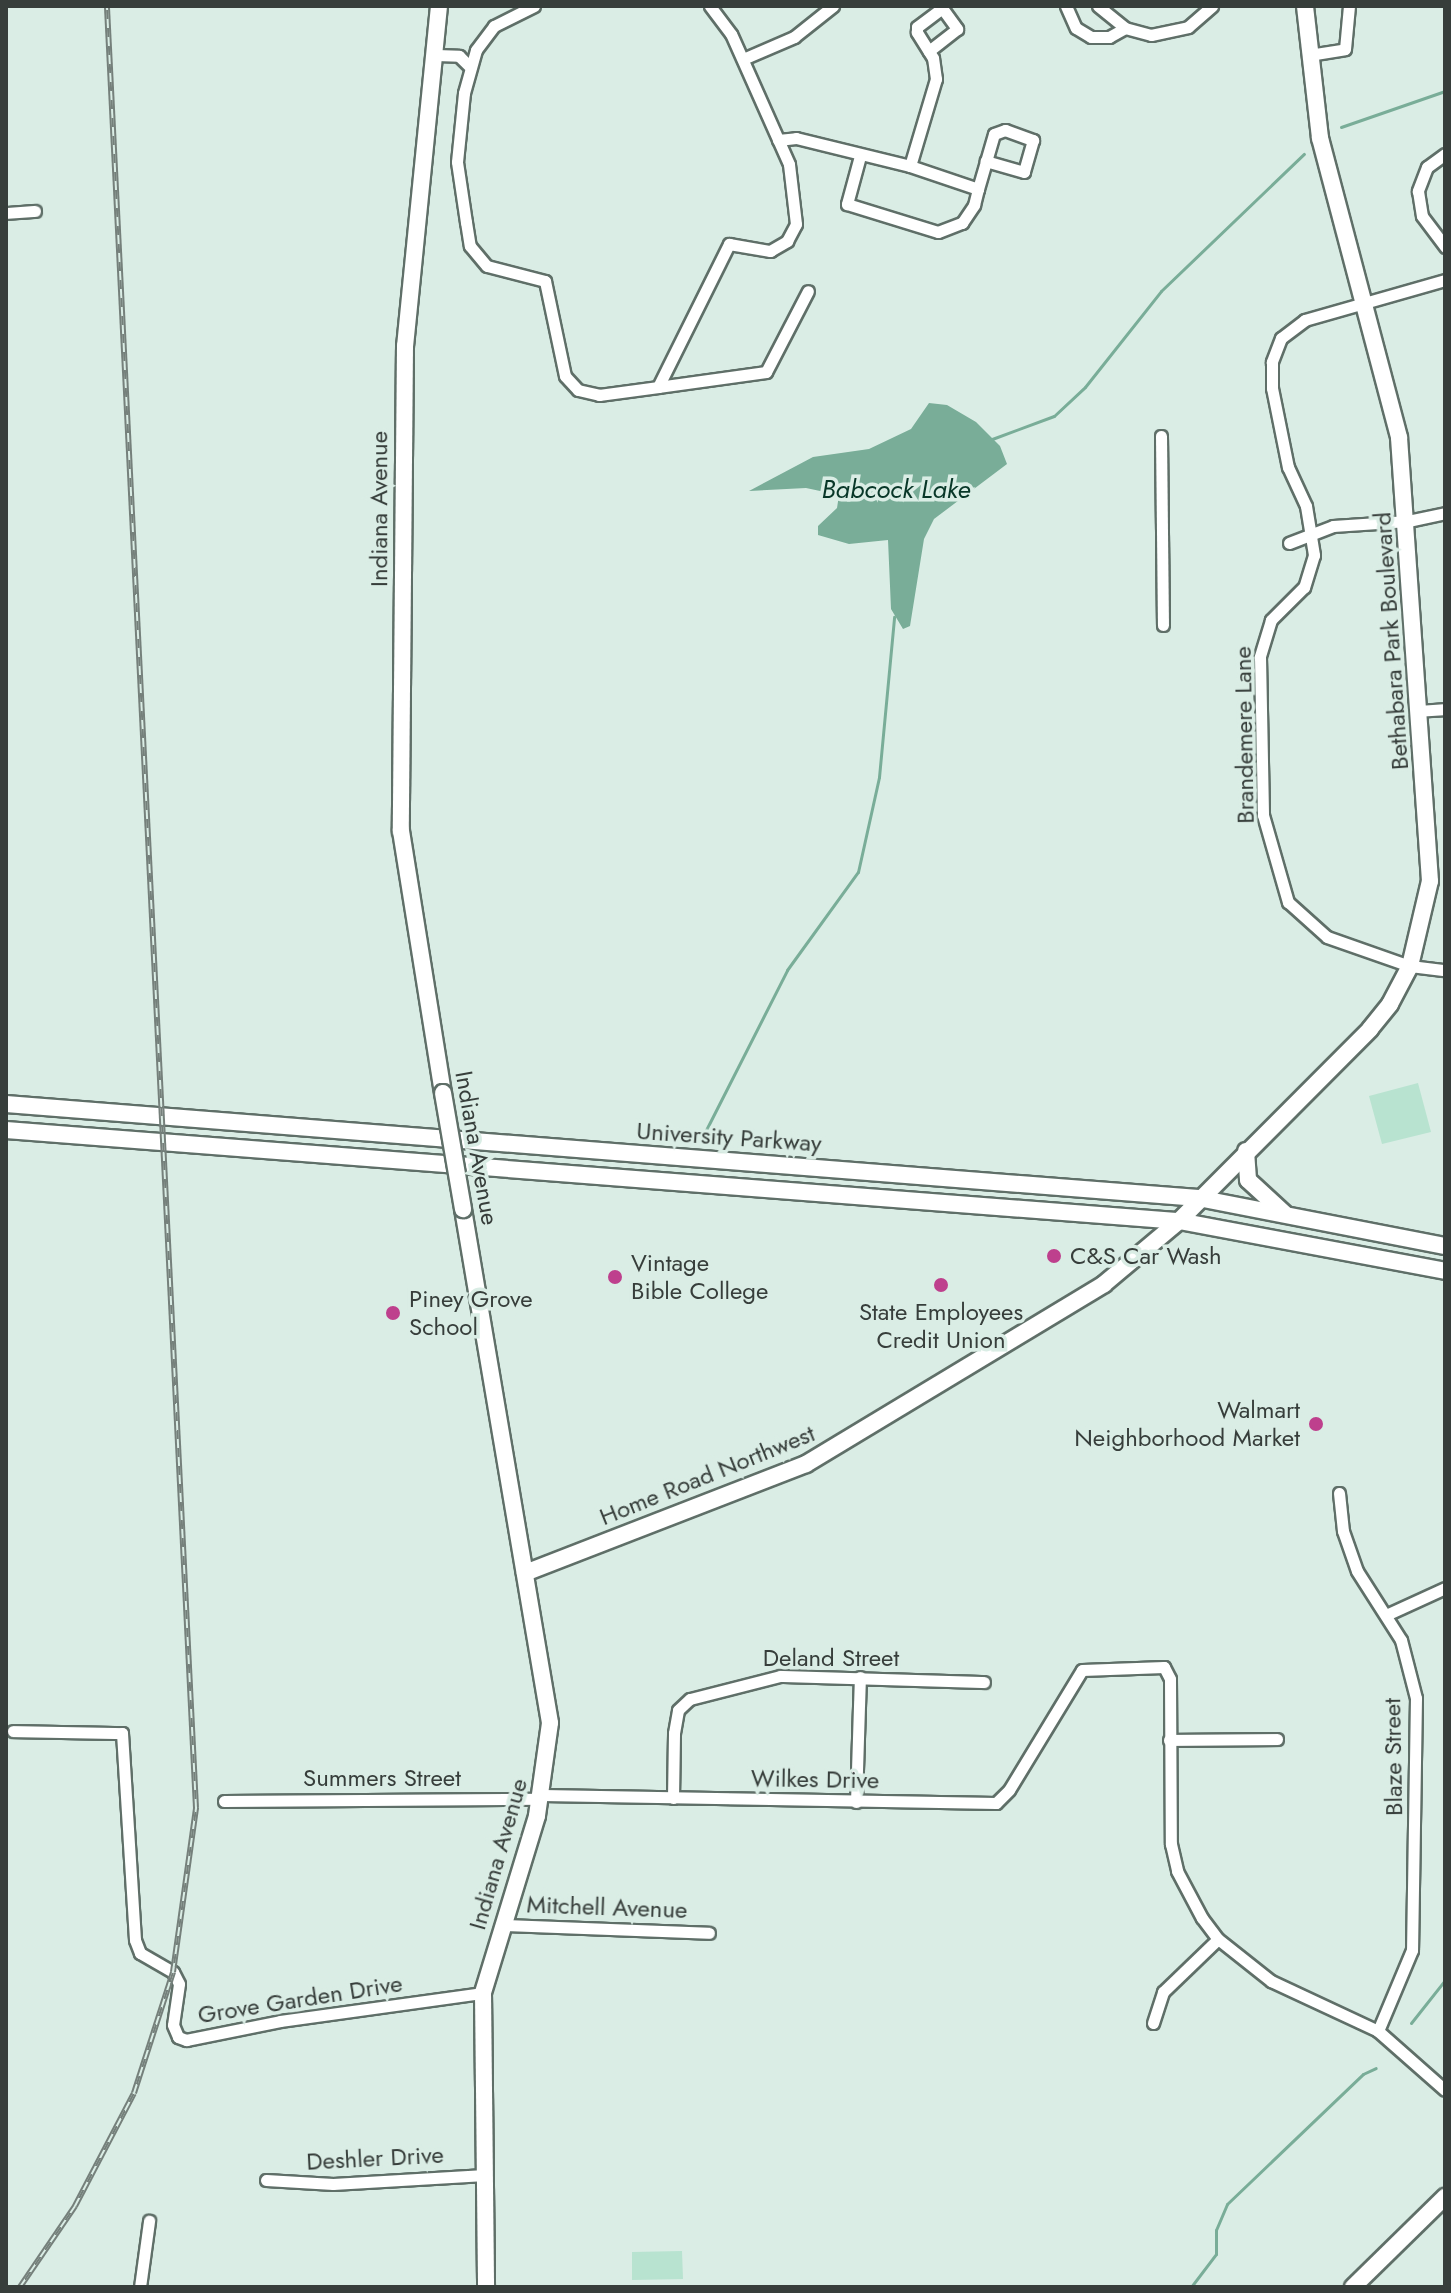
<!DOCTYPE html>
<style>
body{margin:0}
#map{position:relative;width:1451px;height:2293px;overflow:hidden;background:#daede5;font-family:Jost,sans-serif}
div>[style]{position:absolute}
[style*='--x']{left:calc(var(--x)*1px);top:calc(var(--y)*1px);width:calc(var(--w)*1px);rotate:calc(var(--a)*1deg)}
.green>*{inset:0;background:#b8e3d0}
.water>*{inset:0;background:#79ad98}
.stream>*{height:3px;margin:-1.5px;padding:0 1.5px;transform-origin:1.5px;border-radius:1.5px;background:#79ad98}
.roads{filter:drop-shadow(2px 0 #5f6f68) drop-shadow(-2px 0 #5f6f68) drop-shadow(0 2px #5f6f68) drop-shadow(0 -2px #5f6f68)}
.street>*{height:11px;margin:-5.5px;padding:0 5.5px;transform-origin:5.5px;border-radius:5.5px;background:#fff}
.secondary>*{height:16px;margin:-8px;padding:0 8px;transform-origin:8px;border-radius:8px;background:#fff}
.primary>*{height:16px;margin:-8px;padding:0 8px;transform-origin:8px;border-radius:8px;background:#fff}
.rail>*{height:6px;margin-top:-3px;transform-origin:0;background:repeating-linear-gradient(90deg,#daede5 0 9px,#75807b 0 18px);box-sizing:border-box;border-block:2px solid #75807b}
.bridges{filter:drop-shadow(2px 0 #5f6f68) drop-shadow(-2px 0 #5f6f68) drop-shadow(0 2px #5f6f68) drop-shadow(0 -2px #5f6f68)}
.secondary-bridge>*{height:16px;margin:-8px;padding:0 8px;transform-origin:8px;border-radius:8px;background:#fff}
.dots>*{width:22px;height:22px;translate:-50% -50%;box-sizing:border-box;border:4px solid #daede5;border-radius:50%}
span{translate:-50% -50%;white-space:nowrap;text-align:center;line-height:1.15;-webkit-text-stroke:7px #daede5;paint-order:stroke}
.street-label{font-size:24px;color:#373e3b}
.poi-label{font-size:24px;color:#373e3b}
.left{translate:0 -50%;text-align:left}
.right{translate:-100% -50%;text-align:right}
.water-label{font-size:26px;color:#083728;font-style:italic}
.frame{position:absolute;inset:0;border:8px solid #373e3b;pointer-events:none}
</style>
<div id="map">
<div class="green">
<i style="clip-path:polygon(1418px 1083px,1431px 1132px,1382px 1144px,1369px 1096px)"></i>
<i style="clip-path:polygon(682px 2251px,683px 2279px,632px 2280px,632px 2252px)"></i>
</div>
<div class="water">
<i style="clip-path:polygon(929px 403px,947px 405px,976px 422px,1000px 446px,1007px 464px,934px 519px,924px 539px,910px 626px,903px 629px,891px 609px,888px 540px,849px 544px,818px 535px,818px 526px,837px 508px,839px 495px,806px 488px,749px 491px,813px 457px,869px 449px,911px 429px)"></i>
</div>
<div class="stream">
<i style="--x:1341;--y:127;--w:110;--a:-19.1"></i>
<i style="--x:992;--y:439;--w:66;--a:-20.4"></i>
<i style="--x:1054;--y:416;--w:42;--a:-43.1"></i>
<i style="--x:1085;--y:387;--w:122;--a:-51.6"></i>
<i style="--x:1161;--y:291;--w:198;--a:-43.8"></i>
<i style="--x:706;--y:1130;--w:179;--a:-63.1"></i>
<i style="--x:787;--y:970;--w:121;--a:-54.1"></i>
<i style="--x:858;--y:872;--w:97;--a:-77.5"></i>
<i style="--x:879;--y:777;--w:161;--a:-84.6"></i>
<i style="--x:1411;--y:2023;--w:55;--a:-51.7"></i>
<i style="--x:1191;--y:2287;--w:41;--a:-52.9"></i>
<i style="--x:1216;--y:2254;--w:24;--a:-90"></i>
<i style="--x:1216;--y:2230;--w:28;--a:-67"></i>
<i style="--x:1227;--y:2204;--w:188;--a:-43.7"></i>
<i style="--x:1363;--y:2074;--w:14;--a:-25"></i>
</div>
<div class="roads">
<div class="street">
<i style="--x:534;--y:6;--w:45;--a:153.4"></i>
<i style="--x:494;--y:26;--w:30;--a:127"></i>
<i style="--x:476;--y:50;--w:45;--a:105.6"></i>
<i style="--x:464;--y:93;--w:69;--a:95.8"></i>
<i style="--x:457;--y:162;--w:61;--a:81.5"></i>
<i style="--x:466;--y:222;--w:24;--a:81"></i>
<i style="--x:470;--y:246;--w:26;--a:50"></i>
<i style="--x:487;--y:266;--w:60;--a:14.5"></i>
<i style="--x:545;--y:281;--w:97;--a:78.1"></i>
<i style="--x:565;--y:376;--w:19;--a:47"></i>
<i style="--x:578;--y:390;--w:22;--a:13"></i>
<i style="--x:599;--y:395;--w:60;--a:-7.7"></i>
<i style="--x:658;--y:387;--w:160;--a:-63.6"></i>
<i style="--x:729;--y:244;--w:42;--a:9.7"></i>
<i style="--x:770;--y:251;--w:20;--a:-30"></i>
<i style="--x:787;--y:241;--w:19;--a:-62"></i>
<i style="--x:796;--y:224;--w:60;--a:-96.7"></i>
<i style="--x:789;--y:164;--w:142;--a:-114"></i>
<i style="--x:731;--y:34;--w:35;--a:-127"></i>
<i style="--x:1066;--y:6;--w:24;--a:66"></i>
<i style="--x:1076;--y:28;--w:17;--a:31"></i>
<i style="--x:1091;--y:37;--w:18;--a:0"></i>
<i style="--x:1109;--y:37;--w:18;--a:-29"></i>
<i style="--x:1098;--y:6;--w:35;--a:39"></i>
<i style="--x:1125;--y:28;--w:27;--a:15"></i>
<i style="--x:1151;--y:35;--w:38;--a:-12"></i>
<i style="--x:1188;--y:27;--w:32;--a:-41"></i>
<i style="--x:436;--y:55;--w:23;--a:2"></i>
<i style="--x:459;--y:56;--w:13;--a:45"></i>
<i style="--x:1309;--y:55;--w:36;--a:-9"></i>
<i style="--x:1345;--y:49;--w:43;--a:-84.7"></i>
<i style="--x:743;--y:59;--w:56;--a:-23.3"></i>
<i style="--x:794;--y:37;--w:50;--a:-38.5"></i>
<i style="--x:778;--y:140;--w:18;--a:-6"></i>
<i style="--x:796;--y:138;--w:117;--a:13.8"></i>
<i style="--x:910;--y:166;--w:72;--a:18.7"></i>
<i style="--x:1445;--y:154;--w:22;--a:144"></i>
<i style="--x:1427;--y:167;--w:26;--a:111"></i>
<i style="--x:1418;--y:191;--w:25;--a:81"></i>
<i style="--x:1422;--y:216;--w:39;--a:53"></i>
<i style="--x:860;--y:156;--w:50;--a:105.2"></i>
<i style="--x:847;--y:204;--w:95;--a:17.1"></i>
<i style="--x:938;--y:232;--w:26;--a:-21"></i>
<i style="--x:962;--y:223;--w:22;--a:-56"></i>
<i style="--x:974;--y:205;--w:16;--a:-76"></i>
<i style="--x:978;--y:189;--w:57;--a:-73.8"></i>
<i style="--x:994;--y:134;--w:12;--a:-20"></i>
<i style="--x:1005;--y:130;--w:30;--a:20"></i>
<i style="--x:1033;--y:140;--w:33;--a:106"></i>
<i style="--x:1024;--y:172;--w:40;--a:-164"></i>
<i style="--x:910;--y:166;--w:91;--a:-73.4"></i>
<i style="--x:936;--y:79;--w:21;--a:-98"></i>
<i style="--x:933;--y:58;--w:31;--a:-122"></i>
<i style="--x:917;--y:32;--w:5;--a:-90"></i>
<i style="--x:917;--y:27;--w:31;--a:-37"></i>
<i style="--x:942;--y:8;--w:26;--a:54"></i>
<i style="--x:957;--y:29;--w:36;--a:142"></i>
<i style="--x:6;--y:213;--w:29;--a:-4"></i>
<i style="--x:1445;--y:280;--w:146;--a:164.1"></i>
<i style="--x:1305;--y:320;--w:30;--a:143"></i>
<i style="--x:1281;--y:338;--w:26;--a:111"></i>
<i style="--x:1272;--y:362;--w:26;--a:90"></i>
<i style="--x:1272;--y:388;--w:81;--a:78.6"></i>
<i style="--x:1288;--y:467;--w:43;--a:65.2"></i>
<i style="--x:1306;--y:506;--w:50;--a:80.7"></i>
<i style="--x:1314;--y:555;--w:34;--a:107"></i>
<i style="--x:1304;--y:587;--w:47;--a:135"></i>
<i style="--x:1271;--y:620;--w:39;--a:107"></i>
<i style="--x:1260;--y:657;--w:158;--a:88.9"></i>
<i style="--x:1263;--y:815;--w:91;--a:74"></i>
<i style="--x:1288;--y:902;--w:52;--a:41.9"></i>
<i style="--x:1327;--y:937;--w:88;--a:19.3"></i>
<i style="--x:1410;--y:966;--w:35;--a:7"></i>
<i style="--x:658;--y:387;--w:109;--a:-7.9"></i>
<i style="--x:766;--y:372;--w:91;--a:-62.6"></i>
<i style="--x:1161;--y:436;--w:189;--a:89.4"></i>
<i style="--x:1289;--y:543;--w:47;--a:-21.1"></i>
<i style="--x:1333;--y:526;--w:75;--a:-3.8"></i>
<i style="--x:1408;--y:521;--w:38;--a:-12"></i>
<i style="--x:1417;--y:711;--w:28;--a:-4"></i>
<i style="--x:1339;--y:1493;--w:38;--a:84"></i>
<i style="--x:1343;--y:1531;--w:42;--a:70.7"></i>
<i style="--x:1357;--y:1571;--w:82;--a:57.5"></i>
<i style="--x:1401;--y:1640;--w:60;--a:75.5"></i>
<i style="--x:1416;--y:1698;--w:252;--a:90.9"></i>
<i style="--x:1412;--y:1950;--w:88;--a:112.8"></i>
<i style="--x:1386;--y:1615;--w:65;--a:-24.6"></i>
<i style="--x:13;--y:1731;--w:109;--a:1.1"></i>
<i style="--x:122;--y:1733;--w:207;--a:86.4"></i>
<i style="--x:135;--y:1940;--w:14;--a:69"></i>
<i style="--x:140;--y:1953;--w:38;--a:30"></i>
<i style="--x:173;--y:1972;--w:13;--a:63"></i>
<i style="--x:179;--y:1984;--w:41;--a:98.3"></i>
<i style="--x:173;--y:2025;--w:13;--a:67"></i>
<i style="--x:178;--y:2037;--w:9;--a:21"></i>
<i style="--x:186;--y:2040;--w:96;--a:-11.4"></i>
<i style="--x:280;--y:2021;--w:205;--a:-7.9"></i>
<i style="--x:1169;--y:1740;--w:108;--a:-0.5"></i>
<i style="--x:542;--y:1795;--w:454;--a:1"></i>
<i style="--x:996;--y:1803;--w:18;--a:-45"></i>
<i style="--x:1009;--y:1790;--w:140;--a:-58.7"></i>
<i style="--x:1082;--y:1670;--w:82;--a:-2.1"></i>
<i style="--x:1164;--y:1667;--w:13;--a:63"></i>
<i style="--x:1170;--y:1679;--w:165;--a:89.7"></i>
<i style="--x:1171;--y:1844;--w:28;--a:77"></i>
<i style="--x:1177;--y:1871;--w:53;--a:62"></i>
<i style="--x:1202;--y:1918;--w:26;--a:53"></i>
<i style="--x:1218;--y:1939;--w:68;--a:38.4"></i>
<i style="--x:1271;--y:1981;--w:118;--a:25"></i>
<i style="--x:1378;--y:2031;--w:89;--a:41.4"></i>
<i style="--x:673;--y:1798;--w:65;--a:-89.1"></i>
<i style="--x:674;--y:1733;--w:23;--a:-80"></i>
<i style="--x:678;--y:1710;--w:16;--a:-43"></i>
<i style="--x:690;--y:1699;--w:93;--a:-14.3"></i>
<i style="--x:780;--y:1676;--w:204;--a:1.7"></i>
<i style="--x:224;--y:1801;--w:317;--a:-0.4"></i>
<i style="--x:856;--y:1802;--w:125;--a:-88.2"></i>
<i style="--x:504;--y:1925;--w:205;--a:2.2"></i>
<i style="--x:1153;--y:2023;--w:33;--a:-72"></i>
<i style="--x:1163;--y:1992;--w:76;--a:-43.9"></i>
<i style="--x:266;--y:2180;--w:67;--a:3.4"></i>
<i style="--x:333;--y:2184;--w:152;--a:-3.4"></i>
<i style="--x:140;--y:2287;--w:67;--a:-82.2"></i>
</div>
<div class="secondary">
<i style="--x:439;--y:6;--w:342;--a:95.7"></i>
<i style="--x:405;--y:346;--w:485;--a:90.5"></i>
<i style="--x:401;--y:831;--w:265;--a:80.9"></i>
<i style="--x:1246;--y:1151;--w:29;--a:86"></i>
<i style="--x:1248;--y:1180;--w:49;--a:42.5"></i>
<i style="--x:463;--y:1209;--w:521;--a:80.39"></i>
<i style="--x:550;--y:1723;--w:94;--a:98"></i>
<i style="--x:537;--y:1816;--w:185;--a:107"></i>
<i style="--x:483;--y:1993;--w:294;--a:89.4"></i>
<i style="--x:525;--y:1573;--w:301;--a:-21.2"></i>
<i style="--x:806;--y:1464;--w:348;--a:-31.1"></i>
<i style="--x:1104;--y:1284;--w:98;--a:-40"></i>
<i style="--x:1179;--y:1221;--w:271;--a:-45.1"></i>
<i style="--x:1370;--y:1029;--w:32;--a:-51"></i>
<i style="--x:1390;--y:1004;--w:43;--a:-62.2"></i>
<i style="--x:1410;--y:966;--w:87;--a:-76.8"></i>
<i style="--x:1430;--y:881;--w:445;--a:-94"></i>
<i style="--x:1399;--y:437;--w:309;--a:-104.8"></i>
<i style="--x:1320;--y:138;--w:133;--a:-96.5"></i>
<i style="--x:1353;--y:2287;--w:129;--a:-44.4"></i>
</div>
<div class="primary">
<i style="--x:6;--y:1104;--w:1196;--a:4.51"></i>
<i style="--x:1198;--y:1198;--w:252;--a:11"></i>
<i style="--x:6;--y:1130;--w:1177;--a:4.44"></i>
<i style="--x:1179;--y:1221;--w:271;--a:10.6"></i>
</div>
</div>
<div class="rail">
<i style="--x:20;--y:2287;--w:98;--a:-55.8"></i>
<i style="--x:75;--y:2206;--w:127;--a:-62.4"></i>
<i style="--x:134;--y:2093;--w:127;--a:-72.1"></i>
<i style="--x:173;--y:1972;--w:166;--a:-82"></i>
<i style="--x:196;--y:1808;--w:1804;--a:-92.83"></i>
</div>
<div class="bridges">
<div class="secondary-bridge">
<i style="--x:443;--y:1093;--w:118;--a:80.2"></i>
</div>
</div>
<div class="dots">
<i style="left:1054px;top:1256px;background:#be408d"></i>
<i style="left:615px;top:1277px;background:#be408d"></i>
<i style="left:941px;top:1285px;background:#be408d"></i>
<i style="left:393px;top:1313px;background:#be408d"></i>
<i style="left:1316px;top:1424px;background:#be408d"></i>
</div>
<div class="street-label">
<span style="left:379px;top:509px;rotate:-90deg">Indiana Avenue</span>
<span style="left:1391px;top:641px;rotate:-94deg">Bethabara Park Boulevard</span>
<span style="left:1244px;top:735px;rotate:-91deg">Brandemere Lane</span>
<span style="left:729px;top:1137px;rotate:4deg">University Parkway</span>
<span style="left:477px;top:1148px;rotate:80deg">Indiana Avenue</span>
<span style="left:707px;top:1475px;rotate:-22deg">Home Road Northwest</span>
<span style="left:831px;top:1658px">Deland Street</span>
<span style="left:1393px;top:1757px;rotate:-91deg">Blaze Street</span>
<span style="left:382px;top:1778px">Summers Street</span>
<span style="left:815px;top:1779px;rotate:1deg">Wilkes Drive</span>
<span style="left:498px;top:1854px;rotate:-74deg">Indiana Avenue</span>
<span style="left:607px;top:1907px;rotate:2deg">Mitchell Avenue</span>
<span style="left:300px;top:1999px;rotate:-9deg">Grove Garden Drive</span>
<span style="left:375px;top:2158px;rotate:-3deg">Deshler Drive</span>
</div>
<div class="poi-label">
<span class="left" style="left:1070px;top:1256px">C&amp;S Car Wash</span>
<span class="left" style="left:631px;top:1277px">Vintage<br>Bible College</span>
<span class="left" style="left:409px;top:1313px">Piney Grove<br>School</span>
<span style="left:941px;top:1326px">State Employees<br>Credit Union</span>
<span class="right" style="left:1300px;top:1424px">Walmart<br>Neighborhood Market</span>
</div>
<div class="water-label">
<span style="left:896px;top:490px">Babcock Lake</span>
</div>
<div class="frame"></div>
</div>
